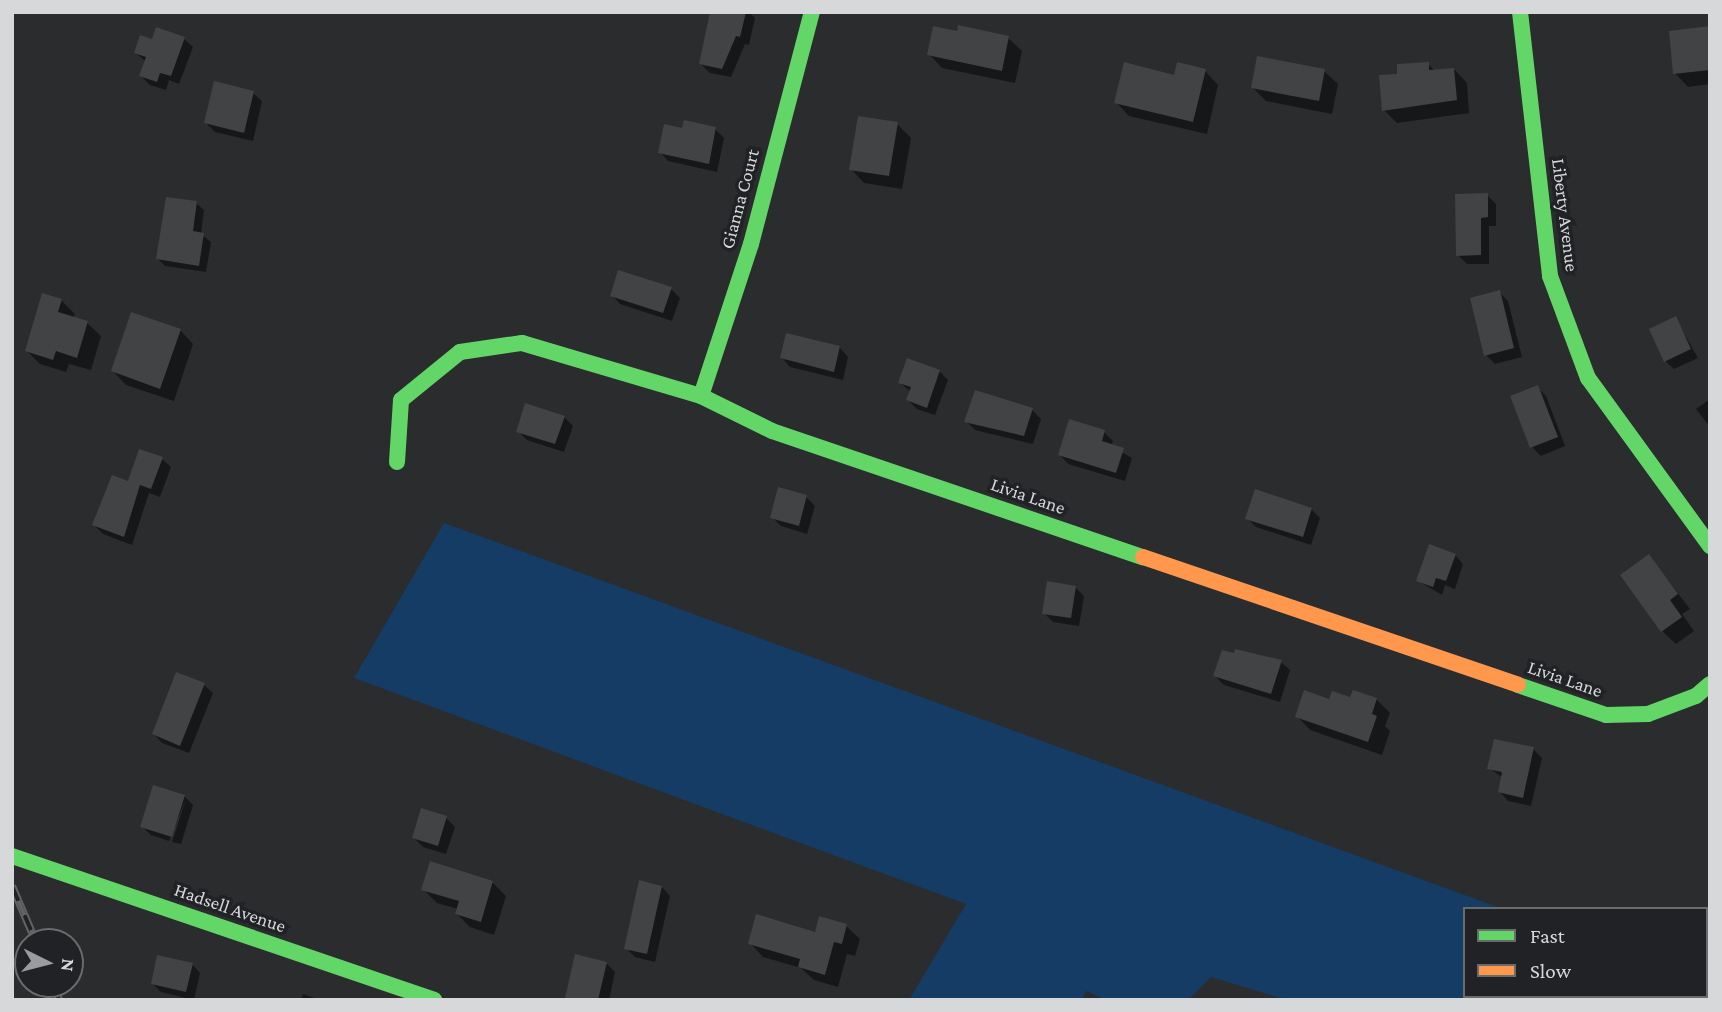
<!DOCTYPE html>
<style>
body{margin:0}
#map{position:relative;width:1722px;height:1012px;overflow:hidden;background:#2a2c2e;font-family:"Crimson Pro",serif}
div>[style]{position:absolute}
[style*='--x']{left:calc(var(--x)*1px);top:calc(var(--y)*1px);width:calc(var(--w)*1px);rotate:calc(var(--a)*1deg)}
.green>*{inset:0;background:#143c64}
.shadow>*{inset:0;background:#0007}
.building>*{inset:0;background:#414344}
.fast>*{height:16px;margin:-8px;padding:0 8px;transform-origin:8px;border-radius:8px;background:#63d668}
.slow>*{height:16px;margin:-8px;padding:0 8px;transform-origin:8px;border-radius:8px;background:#ff974d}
.rail>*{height:8px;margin-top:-4px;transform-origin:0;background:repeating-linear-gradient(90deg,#202225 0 16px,#616263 0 32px);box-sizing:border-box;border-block:2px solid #616263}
span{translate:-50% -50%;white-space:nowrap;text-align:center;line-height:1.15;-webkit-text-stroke:7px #202225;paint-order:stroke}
.street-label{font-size:19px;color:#d6d8da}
.frame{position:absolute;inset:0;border:14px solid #d6d8da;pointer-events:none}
.legend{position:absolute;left:1463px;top:907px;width:245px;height:91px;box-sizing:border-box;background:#202225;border:2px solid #696b6d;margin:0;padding:9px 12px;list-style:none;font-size:21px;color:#d6d8da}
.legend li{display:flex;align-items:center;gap:14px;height:35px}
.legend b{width:35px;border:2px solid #696b6d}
.north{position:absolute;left:14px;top:928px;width:70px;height:70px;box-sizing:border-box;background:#202225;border:2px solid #696b6d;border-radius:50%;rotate:96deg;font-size:19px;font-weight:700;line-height:28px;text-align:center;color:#d6d8da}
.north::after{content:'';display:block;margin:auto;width:24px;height:32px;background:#9a9c9e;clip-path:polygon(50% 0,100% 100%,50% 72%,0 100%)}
</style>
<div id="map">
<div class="green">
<i style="clip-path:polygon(444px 523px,1503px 909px,1465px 909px,1465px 996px,1706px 996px,1706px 982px,1710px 1000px,1287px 1000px,1211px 977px,1188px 1000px,1106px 1000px,1086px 991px,1082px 1000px,909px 1000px,966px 904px,354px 678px)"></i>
</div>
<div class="shadow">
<i style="clip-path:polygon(712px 12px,749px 12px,755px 18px,749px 45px,745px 44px,731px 77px,710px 73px,701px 64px)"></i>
<i style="clip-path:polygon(1710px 28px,1710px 84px,1688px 87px,1675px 73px)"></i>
<i style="clip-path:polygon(1008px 38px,1022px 51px,1015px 83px,942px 68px,929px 54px)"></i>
<i style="clip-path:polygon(184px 39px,193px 47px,179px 84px,169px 80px,166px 90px,150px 85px,141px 76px,146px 62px,136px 53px)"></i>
<i style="clip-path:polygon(1428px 64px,1435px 71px,1454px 69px,1467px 83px,1469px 113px,1397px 123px,1384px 110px,1399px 75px)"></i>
<i style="clip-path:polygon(1205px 71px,1218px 85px,1207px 134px,1129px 116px,1116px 102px)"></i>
<i style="clip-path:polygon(1324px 71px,1338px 84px,1332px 114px,1266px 101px,1252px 87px)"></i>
<i style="clip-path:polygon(253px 93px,262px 101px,253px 141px,215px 132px,206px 123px)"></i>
<i style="clip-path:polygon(897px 124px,911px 138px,902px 189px,864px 183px,851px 169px)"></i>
<i style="clip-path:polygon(715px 129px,724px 138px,717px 172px,668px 161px,660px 152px,683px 130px)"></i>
<i style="clip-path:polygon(1487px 195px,1496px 204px,1496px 226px,1489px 226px,1489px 264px,1467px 264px,1458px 255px)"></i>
<i style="clip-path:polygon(196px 203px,204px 210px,201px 234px,211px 242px,206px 272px,165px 266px,158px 259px)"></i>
<i style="clip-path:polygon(671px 289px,680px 298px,672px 321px,620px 304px,612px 295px)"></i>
<i style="clip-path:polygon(1499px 292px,1508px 301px,1522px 357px,1495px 364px,1486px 355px)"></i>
<i style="clip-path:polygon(61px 300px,75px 314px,73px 318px,87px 323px,101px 336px,91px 370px,69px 364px,66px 372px,40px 364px,27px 351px)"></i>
<i style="clip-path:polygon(1676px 319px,1698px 358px,1674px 369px,1665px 361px)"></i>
<i style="clip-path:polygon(180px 330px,193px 344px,174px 401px,126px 385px,113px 371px)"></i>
<i style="clip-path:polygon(787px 335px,840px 348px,848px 357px,843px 380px,790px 367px,782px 358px)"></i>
<i style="clip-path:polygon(939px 371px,948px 380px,935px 415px,917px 409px,908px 400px,911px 392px,900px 383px)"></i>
<i style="clip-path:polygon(1537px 387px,1546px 396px,1565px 446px,1541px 456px,1532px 447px)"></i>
<i style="clip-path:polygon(976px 392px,1032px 410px,1041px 419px,1033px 444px,975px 430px,966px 421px)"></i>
<i style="clip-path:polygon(1710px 399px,1710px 427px,1696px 409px)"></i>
<i style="clip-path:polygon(564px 417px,573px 426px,564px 452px,527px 440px,518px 431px)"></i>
<i style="clip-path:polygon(1104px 432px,1113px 441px,1111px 446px,1132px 458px,1125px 481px,1068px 464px,1060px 455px)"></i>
<i style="clip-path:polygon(162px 459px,171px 467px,160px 497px,149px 493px,132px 545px,103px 534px,94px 525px,129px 483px)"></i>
<i style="clip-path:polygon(806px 497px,815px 506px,807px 534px,781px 526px,772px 517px)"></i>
<i style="clip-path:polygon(1311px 509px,1320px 518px,1311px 545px,1256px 527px,1247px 518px)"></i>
<i style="clip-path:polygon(1455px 555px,1463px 564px,1455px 589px,1445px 585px,1442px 595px,1418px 581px)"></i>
<i style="clip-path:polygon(1649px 556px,1690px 609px,1682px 614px,1694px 631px,1676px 644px,1662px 631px)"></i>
<i style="clip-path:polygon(1075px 587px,1084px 596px,1079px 626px,1053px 622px,1044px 613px)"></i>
<i style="clip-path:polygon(1257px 654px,1281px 662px,1290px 670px,1280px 702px,1224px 685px,1215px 676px)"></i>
<i style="clip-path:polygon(204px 685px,213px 693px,189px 753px,162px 743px,154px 734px)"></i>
<i style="clip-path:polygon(1376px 699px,1390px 713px,1385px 726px,1390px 731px,1382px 755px,1310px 730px,1297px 716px,1330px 702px)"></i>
<i style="clip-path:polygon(1533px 749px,1542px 758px,1531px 806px,1508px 801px,1500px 792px,1503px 778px,1489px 768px)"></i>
<i style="clip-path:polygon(184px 796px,193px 805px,181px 844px,172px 842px,186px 799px,169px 841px,151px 835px,142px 826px)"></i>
<i style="clip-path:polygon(446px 818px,455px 827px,446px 854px,423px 847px,414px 838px)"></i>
<i style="clip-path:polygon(492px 882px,506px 896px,494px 935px,470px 927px,457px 914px,458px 909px,437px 903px,423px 889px)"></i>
<i style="clip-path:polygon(662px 887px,670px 896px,655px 962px,635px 957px,626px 948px)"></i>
<i style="clip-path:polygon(846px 926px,860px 939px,855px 956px,847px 954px,838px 987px,814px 980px,801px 968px,763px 957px,750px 943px)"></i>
<i style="clip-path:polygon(606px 963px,615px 972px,609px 1000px,567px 997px)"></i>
<i style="clip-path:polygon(192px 964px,200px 973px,194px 1000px,161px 992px,153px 984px)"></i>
<i style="clip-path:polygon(303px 994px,320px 1000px,301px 1000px)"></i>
</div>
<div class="building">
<i style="clip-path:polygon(710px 12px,746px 12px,740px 37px,736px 36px,722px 69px,699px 64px)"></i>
<i style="clip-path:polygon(958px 25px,1009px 36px,1002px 71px,927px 55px,933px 26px,957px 31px)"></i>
<i style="clip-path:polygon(1710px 26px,1710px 70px,1673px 74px,1669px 31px)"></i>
<i style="clip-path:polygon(156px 27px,185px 37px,171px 76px,160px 73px,157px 82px,139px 76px,146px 57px,134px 53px,140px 35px,152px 39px)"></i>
<i style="clip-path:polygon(1257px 56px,1325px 69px,1319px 101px,1251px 88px)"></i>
<i style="clip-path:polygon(1124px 62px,1174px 75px,1177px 62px,1206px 69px,1193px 122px,1114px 103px)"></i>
<i style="clip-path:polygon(1429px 62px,1429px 70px,1454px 68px,1457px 100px,1382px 111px,1379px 75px,1397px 74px,1397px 64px)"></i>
<i style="clip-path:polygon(214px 81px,254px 91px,244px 133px,204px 123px)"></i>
<i style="clip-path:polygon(858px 116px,898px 122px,889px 176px,849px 170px)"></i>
<i style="clip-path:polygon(684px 120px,716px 127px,709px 164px,658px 153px,664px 124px,682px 128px)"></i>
<i style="clip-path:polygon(1488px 193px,1488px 217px,1481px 218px,1481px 255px,1456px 256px,1455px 194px)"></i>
<i style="clip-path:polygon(166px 197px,197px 201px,193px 231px,204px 233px,199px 266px,156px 259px)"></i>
<i style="clip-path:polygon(618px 270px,672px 287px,663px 313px,610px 296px)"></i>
<i style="clip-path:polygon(1500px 290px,1514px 348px,1484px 356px,1470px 298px)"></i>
<i style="clip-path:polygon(42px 293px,62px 299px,58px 312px,88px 321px,77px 358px,56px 351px,53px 360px,25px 351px)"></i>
<i style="clip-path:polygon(131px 312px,181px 329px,160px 389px,111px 371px)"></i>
<i style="clip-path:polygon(1676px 316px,1691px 349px,1664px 362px,1649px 329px)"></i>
<i style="clip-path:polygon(786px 333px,840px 346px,834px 372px,780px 358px)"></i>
<i style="clip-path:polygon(907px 358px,940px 370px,927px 408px,906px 400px,911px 387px,898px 383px)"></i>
<i style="clip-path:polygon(1538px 385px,1558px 437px,1530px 448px,1510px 396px)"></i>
<i style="clip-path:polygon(975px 390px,1033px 408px,1024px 436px,964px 422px)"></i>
<i style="clip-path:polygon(525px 403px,565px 416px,555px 444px,516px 432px)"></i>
<i style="clip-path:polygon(1069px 419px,1105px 430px,1102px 441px,1124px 448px,1116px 473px,1058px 455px)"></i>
<i style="clip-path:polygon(139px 449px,163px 457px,151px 489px,140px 485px,124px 537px,92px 525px,112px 475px,128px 481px)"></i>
<i style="clip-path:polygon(778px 487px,807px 495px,799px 526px,770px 518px)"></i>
<i style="clip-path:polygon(1255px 489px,1312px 508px,1303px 537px,1245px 519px)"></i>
<i style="clip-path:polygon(1429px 544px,1456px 554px,1446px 581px,1436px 578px,1433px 587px,1416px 581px)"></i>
<i style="clip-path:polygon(1649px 554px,1678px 594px,1670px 600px,1682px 617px,1661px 632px,1620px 575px)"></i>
<i style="clip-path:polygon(1047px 581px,1076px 586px,1071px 618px,1042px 614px)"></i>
<i style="clip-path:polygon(1235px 649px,1282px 660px,1271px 694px,1213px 676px,1222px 650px,1234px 653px)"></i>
<i style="clip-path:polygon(176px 672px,205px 683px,180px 746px,152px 734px)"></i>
<i style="clip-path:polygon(1304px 690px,1329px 699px,1332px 691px,1350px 697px,1353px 690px,1377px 698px,1372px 714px,1377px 716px,1368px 742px,1295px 717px)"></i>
<i style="clip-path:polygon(1494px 739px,1534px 747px,1523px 798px,1498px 792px,1502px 772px,1487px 769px)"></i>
<i style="clip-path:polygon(153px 785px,185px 795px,172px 837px,140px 827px)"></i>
<i style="clip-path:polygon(421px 808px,447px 816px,438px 846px,412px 838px)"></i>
<i style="clip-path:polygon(430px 861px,493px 881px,481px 922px,455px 914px,459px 901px,421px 890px)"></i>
<i style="clip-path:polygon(639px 880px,662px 886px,647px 954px,624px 949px)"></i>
<i style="clip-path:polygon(756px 914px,815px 932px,819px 916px,847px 924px,842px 944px,834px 942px,825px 975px,798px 967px,800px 959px,748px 944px)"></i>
<i style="clip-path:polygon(575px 954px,607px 962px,598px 1000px,565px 998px)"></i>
<i style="clip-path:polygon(157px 955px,193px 963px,186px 992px,151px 984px)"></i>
</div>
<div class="fast">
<i style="--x:1520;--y:12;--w:266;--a:83.5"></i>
<i style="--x:1550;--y:276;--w:109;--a:69.6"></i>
<i style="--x:1588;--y:378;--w:208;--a:54"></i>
<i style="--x:701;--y:396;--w:160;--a:-71.8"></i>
<i style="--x:751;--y:244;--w:240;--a:-75.3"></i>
<i style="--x:397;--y:462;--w:62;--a:-86.3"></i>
<i style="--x:401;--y:400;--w:76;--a:-39.1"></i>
<i style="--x:460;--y:352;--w:63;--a:-8.3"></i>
<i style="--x:522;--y:343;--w:187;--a:16.5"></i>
<i style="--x:701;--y:396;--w:79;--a:26.2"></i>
<i style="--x:772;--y:431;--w:392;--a:18.8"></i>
<i style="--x:1518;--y:685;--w:93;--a:18.8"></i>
<i style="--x:1606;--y:715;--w:42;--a:-1.4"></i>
<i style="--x:1648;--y:714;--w:51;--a:-20.6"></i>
<i style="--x:1696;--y:696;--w:18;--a:-41"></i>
<i style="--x:12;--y:856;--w:446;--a:18.8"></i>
</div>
<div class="slow">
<i style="--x:1143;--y:557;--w:396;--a:18.8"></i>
</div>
<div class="rail">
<i style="--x:12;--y:886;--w:61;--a:66.8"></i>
<i style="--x:53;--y:984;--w:17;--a:69"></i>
</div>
<div class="street-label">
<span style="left:740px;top:199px;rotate:-75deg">Gianna Court</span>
<span style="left:1565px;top:215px;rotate:83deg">Liberty Avenue</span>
<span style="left:1028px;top:496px;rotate:19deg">Livia Lane</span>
<span style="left:1565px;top:679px;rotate:19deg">Livia Lane</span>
<span style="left:230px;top:908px;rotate:19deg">Hadsell Avenue</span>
</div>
<div class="frame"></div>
<ul class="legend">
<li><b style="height:9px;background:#63d668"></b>Fast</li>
<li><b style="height:9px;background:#ff974d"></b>Slow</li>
</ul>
<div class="north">N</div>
</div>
